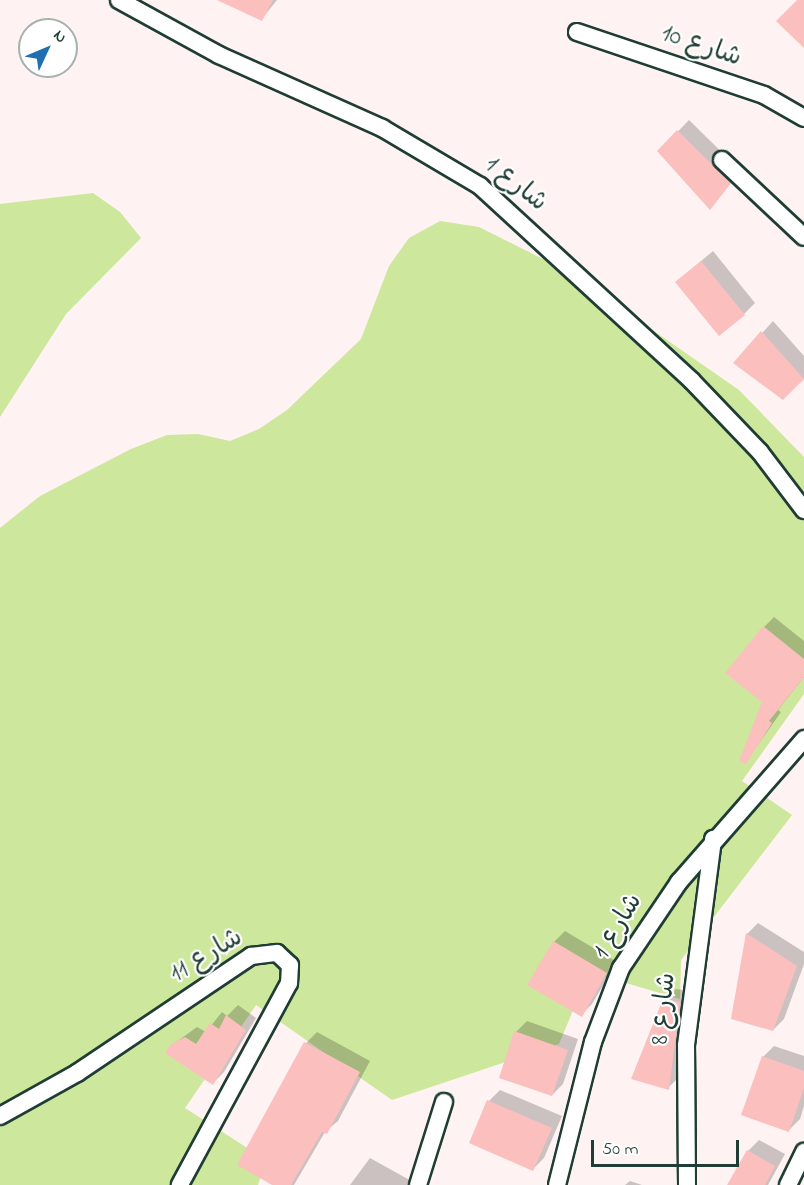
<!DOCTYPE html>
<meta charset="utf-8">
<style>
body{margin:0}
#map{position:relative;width:804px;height:1185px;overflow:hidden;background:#fef2f2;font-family:"Indie Flower","Playpen Sans Arabic",sans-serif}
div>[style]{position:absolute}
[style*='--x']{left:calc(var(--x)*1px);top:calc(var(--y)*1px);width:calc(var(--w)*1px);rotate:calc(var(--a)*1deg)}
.green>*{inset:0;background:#cde79d}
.shadow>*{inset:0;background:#0003}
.building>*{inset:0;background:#fbbfbd}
.roads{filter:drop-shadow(2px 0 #1f3d34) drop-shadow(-2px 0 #1f3d34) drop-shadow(0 2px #1f3d34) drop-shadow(0 -2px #1f3d34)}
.minor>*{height:16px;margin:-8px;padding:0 8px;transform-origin:8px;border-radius:8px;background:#fff}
span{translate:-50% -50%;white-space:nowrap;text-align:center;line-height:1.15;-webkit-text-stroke:4.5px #fff;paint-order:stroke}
.street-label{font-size:26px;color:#1f3d34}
.north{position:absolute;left:18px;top:18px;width:60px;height:60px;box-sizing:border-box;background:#fff;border:2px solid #a5b1ae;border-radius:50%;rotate:46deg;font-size:16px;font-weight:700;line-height:24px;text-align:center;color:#1f3d34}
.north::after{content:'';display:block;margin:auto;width:21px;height:27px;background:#1f6fb2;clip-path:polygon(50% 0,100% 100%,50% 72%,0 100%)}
.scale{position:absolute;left:591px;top:1140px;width:148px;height:27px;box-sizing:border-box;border:3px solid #1f3d34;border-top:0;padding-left:8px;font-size:18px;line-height:21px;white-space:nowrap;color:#1f3d34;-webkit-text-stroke:4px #fff;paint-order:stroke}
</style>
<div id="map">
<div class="green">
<i style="clip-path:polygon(93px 193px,120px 212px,141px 238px,66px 314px,0 417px,0 204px)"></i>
<i style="clip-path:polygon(440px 221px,479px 227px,569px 272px,739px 390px,804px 457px,804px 694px,742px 781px,792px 815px,681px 960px,680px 999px,589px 972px,559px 1044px,392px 1100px,256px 1005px,185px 1108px,266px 1160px,258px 1185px,0 1185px,0 528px,40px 496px,131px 449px,167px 435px,198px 434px,230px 441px,259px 429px,287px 410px,361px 339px,389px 266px,409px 238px)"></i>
</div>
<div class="shadow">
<i style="clip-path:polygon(221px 0,277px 0,261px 20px)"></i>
<i style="clip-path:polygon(689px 120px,741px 171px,710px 208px,659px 151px)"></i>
<i style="clip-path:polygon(713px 251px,755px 303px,744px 314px,688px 272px)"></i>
<i style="clip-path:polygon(773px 321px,804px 356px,804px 379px,783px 398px,735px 363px)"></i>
<i style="clip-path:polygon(774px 617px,804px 641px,804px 677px,778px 710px,781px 712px,745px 763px,763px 702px,764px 627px)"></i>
<i style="clip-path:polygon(758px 923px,804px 952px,804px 964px,784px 1019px,773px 1030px,747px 934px)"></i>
<i style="clip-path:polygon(565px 931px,617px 962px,592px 1004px,581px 1015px,554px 942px)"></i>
<i style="clip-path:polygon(676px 989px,691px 991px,679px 1077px,668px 1088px,665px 1000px)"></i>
<i style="clip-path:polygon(238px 1005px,256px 1018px,224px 1072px,213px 1083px,172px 1045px,197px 1027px,206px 1032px,222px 1012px,227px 1016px)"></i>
<i style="clip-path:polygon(527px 1021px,578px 1039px,563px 1084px,552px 1095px,516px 1032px)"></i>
<i style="clip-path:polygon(317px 1032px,370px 1061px,338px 1121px,325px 1132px,294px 1185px,275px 1185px,306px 1043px)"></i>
<i style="clip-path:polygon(774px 1046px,804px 1056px,804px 1106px,800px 1119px,789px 1130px,763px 1057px)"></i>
<i style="clip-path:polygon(500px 1090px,562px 1116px,544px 1158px,533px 1169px,489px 1101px)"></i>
<i style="clip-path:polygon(759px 1140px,785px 1154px,768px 1185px,729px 1185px,748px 1151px)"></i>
<i style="clip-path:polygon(370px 1158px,415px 1183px,414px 1185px,350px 1185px)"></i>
<i style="clip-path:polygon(630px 1181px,642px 1185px,625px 1185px)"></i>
</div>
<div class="building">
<i style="clip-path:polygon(217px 0,273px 0,262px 21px)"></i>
<i style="clip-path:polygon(797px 0,804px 0,804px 48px,776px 21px)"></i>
<i style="clip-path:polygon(677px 130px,731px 183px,710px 210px,657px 151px)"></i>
<i style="clip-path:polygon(701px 261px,745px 315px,719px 336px,675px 282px)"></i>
<i style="clip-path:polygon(761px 331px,804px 379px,783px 400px,733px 363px)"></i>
<i style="clip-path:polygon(763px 626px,804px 659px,804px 677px,769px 721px,772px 723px,746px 764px,739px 761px,762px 702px,725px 673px)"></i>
<i style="clip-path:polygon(746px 933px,797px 966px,773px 1031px,731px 1019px)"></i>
<i style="clip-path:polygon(553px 941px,607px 973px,582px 1017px,527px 985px)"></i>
<i style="clip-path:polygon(663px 999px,680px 1002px,669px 1090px,631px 1079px)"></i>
<i style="clip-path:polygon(226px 1015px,246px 1030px,213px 1085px,165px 1053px,171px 1044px,185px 1037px,196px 1044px,210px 1023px,219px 1029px)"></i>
<i style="clip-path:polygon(514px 1031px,568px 1050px,552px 1096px,499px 1078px)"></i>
<i style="clip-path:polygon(304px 1042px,360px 1072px,327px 1134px,322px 1132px,291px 1185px,272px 1185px,237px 1165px)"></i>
<i style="clip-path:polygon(762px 1056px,804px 1071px,804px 1088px,789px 1132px,741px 1115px)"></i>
<i style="clip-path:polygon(487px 1100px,552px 1128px,533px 1171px,469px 1143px)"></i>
<i style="clip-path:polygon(747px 1150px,775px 1166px,765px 1185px,727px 1185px)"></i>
</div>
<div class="roads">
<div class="minor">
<i style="--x:119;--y:0;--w:114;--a:28.8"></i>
<i style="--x:219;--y:55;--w:179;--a:24.1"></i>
<i style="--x:382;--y:128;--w:114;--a:30.6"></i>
<i style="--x:480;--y:186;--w:287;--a:42.6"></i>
<i style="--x:691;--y:380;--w:100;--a:46.2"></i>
<i style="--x:760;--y:452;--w:73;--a:52.8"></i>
<i style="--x:577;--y:32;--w:197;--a:18.6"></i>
<i style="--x:764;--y:95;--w:46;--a:29.9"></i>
<i style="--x:722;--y:160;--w:112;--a:43.2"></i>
<i style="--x:0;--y:1116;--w:88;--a:-29.2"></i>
<i style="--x:77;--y:1073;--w:210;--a:-33.9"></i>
<i style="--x:251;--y:956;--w:26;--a:-7"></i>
<i style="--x:277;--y:953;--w:18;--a:43"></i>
<i style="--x:290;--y:965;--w:18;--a:93"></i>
<i style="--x:289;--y:983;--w:230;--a:118.4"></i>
<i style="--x:418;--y:1185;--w:87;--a:-72.6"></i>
<i style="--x:557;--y:1185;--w:147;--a:-75.9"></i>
<i style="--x:593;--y:1042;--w:79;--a:-69.3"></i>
<i style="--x:621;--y:968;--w:104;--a:-56"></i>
<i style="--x:679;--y:882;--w:190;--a:-48.8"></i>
<i style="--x:687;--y:1185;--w:140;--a:-90.4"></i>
<i style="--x:686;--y:1045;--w:208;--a:-82.5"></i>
<i style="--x:788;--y:1185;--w:37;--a:-64"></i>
</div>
</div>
<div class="street-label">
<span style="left:701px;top:47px;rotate:19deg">شارع 10</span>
<span style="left:515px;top:185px;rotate:39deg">شارع 1</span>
<span style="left:619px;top:927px;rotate:-59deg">شارع 1</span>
<span style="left:207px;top:957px;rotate:-31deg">شارع 11</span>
<span style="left:665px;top:1009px;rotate:-84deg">شارع 8</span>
</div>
<div class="north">N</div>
<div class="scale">50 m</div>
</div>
